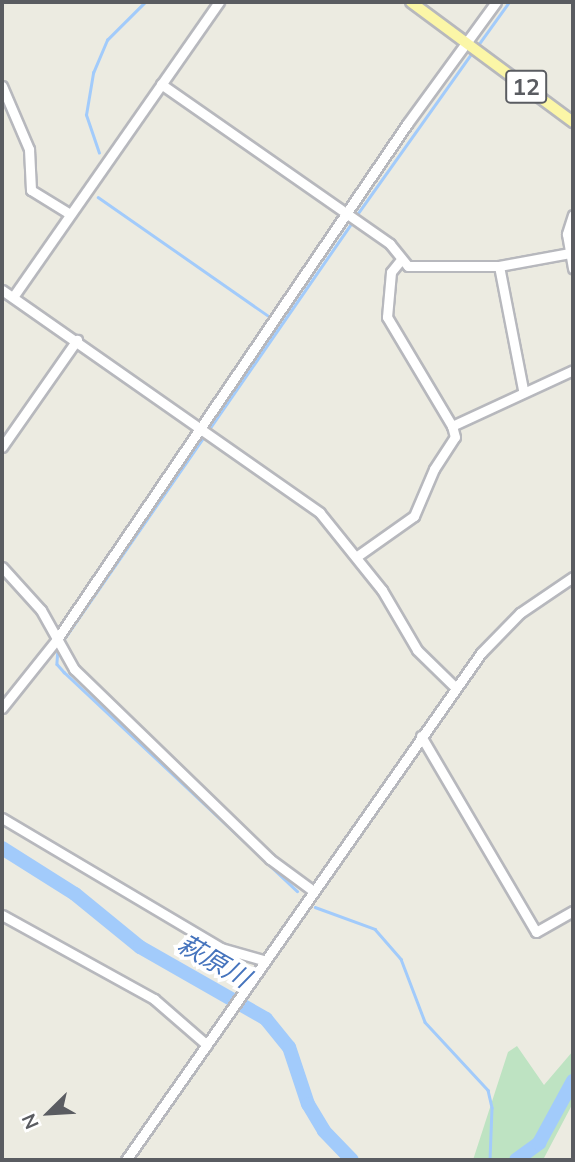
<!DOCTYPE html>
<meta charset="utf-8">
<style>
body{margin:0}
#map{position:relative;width:575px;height:1162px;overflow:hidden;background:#ecebe1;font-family:Mulish,"Noto Sans JP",sans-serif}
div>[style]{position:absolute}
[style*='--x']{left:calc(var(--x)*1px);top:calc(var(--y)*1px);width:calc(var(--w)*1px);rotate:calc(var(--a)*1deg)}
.green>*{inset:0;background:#bee3c2}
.stream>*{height:2.5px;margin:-1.25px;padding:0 1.25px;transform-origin:1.25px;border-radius:1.25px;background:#a2cbfb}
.river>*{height:14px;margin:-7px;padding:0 7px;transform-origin:7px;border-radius:7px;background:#a2cbfb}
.roads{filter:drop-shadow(2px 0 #b7b8bd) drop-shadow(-2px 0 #b7b8bd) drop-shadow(0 2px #b7b8bd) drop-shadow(0 -2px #b7b8bd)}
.minor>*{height:9px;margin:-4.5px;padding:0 4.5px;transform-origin:4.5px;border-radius:4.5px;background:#fff}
.major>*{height:10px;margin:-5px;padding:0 5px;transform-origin:5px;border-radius:5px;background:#fbf6a7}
span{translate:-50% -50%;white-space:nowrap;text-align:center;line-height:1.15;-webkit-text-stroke:7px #fff;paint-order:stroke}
.shield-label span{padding:2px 5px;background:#fff;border:2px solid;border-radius:5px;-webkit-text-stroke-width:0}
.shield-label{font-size:23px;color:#5a5c61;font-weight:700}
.water-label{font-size:26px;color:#4674bd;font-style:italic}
.frame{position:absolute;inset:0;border:4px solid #5a5c61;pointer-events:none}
.north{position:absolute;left:14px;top:1078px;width:70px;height:70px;-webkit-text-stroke:5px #fff;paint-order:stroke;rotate:246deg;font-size:19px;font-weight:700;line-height:28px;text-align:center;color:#5a5c61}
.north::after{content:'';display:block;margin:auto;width:24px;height:32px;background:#5a5c61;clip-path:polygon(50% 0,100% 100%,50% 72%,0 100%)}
</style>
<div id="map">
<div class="green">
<i style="clip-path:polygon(517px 1046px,544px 1085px,573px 1051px,573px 1103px,544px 1158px,473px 1160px,508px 1052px)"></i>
</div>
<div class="stream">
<i style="--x:476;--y:48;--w:57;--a:-54.3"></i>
<i style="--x:99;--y:153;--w:40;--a:-108.9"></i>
<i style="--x:86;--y:115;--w:43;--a:-80.5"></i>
<i style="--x:93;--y:73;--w:36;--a:-67"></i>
<i style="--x:107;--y:40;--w:54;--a:-45"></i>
<i style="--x:98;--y:197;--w:210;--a:34.9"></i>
<i style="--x:356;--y:216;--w:200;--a:-54.6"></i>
<i style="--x:62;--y:642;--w:512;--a:-55.35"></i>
<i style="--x:58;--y:648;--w:16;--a:94"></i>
<i style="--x:57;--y:664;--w:11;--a:49"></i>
<i style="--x:64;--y:672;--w:320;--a:43.2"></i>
<i style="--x:315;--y:907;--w:64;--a:20.1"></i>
<i style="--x:375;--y:929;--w:40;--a:49"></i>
<i style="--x:401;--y:959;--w:67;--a:69.1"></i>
<i style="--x:425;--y:1022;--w:93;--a:47.2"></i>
<i style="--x:488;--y:1090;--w:18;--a:77"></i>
<i style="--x:492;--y:1108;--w:52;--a:92.2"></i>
</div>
<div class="river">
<i style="--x:2;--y:848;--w:86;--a:32.2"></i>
<i style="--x:75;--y:894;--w:84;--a:39.2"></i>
<i style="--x:140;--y:947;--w:145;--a:29.7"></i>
<i style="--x:266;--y:1019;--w:36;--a:51"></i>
<i style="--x:289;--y:1047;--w:60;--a:71.6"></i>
<i style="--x:308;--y:1104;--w:31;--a:59"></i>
<i style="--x:324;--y:1131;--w:40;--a:46"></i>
<i style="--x:516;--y:1160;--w:29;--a:-36"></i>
<i style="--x:539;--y:1143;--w:71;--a:-61.3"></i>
</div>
<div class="roads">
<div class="minor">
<i style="--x:161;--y:84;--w:279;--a:34.9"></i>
<i style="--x:390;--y:244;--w:28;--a:51"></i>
<i style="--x:408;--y:266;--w:91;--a:0"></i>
<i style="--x:499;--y:266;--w:72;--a:-10.4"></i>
<i style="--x:2;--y:86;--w:69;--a:66.8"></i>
<i style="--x:29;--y:149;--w:41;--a:87.2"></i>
<i style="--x:31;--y:190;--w:46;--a:31.6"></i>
<i style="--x:573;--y:215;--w:20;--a:108"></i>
<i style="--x:567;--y:234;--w:35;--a:80"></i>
<i style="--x:499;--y:266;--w:126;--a:79"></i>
<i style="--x:2;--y:290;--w:388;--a:35"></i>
<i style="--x:320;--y:513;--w:99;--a:51.2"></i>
<i style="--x:382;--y:590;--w:69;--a:59.7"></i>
<i style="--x:417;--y:650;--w:54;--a:44.3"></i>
<i style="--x:13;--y:297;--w:360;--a:-55.1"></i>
<i style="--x:452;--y:426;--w:133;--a:-24.8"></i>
<i style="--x:2;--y:447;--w:131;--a:-55"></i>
<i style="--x:356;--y:557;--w:71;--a:-35.3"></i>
<i style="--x:414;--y:516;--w:51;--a:-66.9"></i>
<i style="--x:434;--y:469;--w:38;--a:-57"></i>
<i style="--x:455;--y:437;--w:11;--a:-105"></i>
<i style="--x:452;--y:426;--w:127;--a:-120.8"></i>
<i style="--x:387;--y:317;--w:45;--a:-84.9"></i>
<i style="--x:391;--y:272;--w:14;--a:-51"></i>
<i style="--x:2;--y:567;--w:58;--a:47.8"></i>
<i style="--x:41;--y:610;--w:68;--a:60.8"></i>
<i style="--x:74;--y:669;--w:273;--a:44.1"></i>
<i style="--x:270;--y:859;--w:52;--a:36.4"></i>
<i style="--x:2;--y:708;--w:88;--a:-51.4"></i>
<i style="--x:57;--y:639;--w:623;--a:-55.8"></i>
<i style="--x:407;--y:124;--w:151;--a:-53.9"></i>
<i style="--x:421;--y:736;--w:227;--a:59.6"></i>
<i style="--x:536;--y:932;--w:43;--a:-29.6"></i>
<i style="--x:2;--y:818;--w:255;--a:30.7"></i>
<i style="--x:221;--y:948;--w:44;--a:15.9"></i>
<i style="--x:2;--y:915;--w:174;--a:28.9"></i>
<i style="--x:154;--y:999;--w:70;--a:41"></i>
<i style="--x:126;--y:1160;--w:619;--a:-55"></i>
<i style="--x:481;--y:653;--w:56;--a:-45.7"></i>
<i style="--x:520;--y:613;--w:64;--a:-34.2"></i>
</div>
<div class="major">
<i style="--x:411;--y:2;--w:202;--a:36.5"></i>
</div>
</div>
<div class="shield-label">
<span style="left:526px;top:87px">12</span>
</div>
<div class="water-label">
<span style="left:214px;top:961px;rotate:30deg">萩原川</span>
</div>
<div class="frame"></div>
<div class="north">N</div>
</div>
